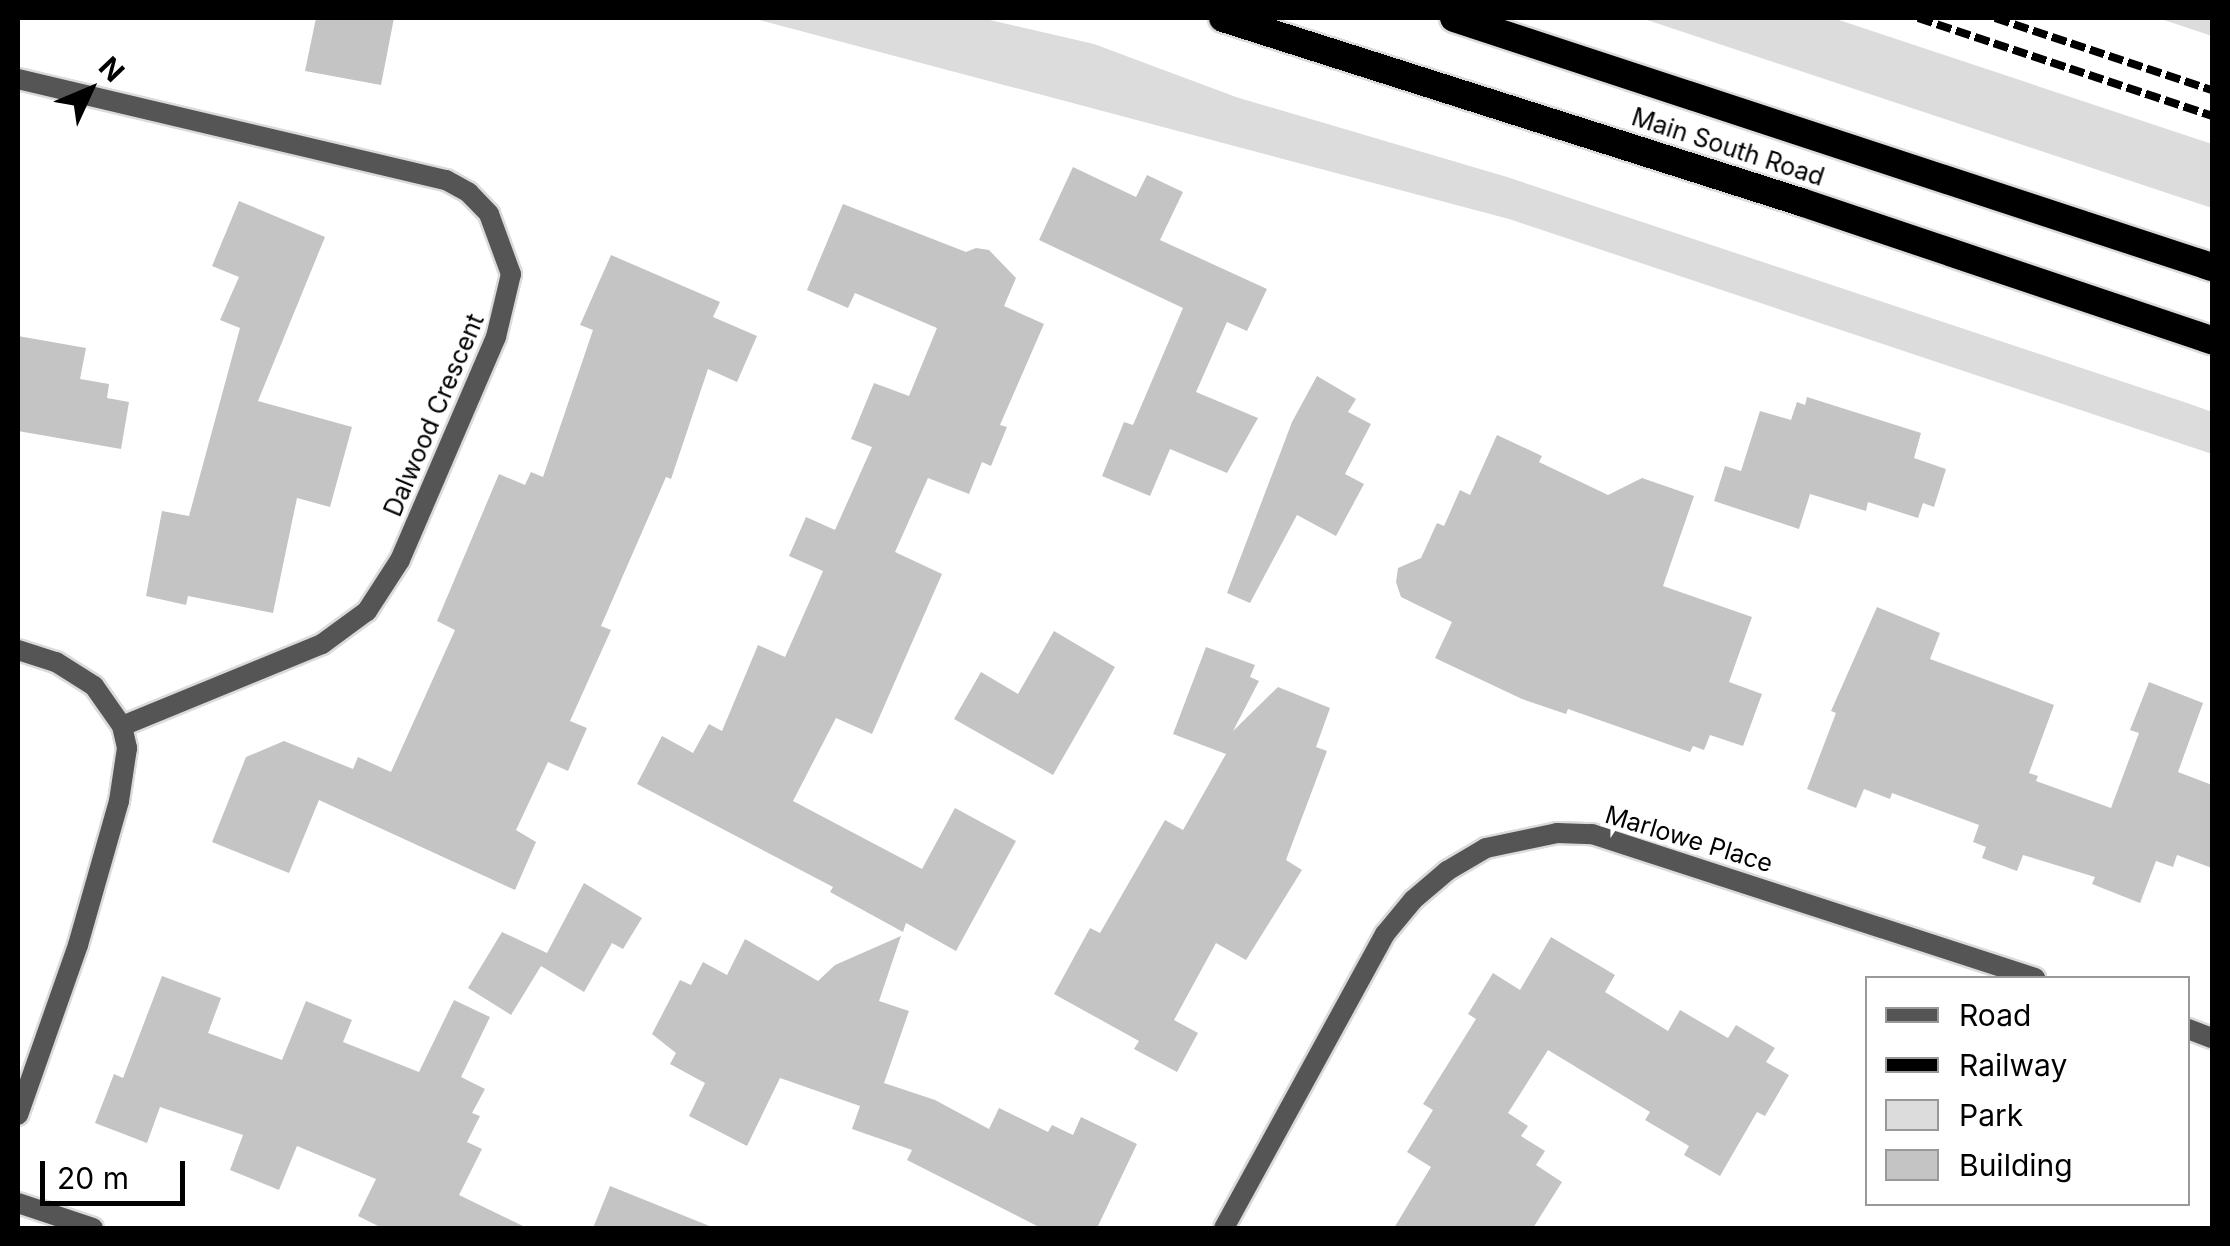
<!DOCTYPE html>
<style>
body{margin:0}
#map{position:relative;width:2230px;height:1246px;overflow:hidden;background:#fff;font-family:Inter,sans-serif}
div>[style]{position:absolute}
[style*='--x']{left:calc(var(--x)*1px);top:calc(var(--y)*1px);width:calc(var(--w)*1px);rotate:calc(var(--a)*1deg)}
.green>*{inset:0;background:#dcdcdc}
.building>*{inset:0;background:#c4c4c4}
.roads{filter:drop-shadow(2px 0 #dbdbdb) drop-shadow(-2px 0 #dbdbdb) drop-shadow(0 2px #dbdbdb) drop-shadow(0 -2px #dbdbdb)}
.minor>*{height:20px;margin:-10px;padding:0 10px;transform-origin:10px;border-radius:10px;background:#555}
.tertiary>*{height:20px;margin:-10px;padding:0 10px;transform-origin:10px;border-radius:10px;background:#555}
.trunk>*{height:28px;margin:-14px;padding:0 14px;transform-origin:14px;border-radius:14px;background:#000}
.rail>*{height:8px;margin-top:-4px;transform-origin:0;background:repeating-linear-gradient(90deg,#000 0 15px,transparent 0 20px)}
span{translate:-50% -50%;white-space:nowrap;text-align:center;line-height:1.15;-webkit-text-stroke:9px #fff;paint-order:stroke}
.street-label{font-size:25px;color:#000}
.frame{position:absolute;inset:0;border:20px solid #000;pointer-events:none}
.legend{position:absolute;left:1865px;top:976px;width:325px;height:230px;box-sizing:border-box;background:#fff;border:2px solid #999;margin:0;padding:12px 18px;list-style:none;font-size:30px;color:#000}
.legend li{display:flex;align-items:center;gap:20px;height:50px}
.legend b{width:50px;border:2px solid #999}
.north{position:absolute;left:40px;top:40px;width:100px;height:100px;-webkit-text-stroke:8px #fff;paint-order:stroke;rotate:46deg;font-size:28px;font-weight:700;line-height:40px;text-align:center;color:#000}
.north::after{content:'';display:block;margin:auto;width:35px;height:45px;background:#000;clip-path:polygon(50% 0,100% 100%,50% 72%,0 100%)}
.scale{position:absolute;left:40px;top:1161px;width:145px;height:45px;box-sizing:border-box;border:5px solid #000;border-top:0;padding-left:12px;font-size:30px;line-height:35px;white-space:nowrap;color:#000;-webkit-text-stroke:8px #fff;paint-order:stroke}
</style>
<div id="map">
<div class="green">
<i style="clip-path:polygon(752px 18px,981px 18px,1094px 44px,1236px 97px,1507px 177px,2193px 405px,2212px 412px,2212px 454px,1509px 219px)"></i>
<i style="clip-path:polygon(1641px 18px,1833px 18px,2212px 144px,2212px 208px)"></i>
<i style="clip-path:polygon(2158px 18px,2212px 18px,2212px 36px)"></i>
</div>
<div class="building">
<i style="clip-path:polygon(316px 18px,394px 18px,381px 85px,305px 71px)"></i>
<i style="clip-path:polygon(1073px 167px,1136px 197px,1147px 175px,1183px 192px,1160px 240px,1267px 289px,1247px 331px,1227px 322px,1196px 392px,1258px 418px,1227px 473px,1170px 449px,1150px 496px,1102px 476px,1124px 422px,1133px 425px,1183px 308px,1039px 240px)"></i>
<i style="clip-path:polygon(239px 201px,325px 237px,258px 401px,352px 427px,330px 507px,297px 498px,273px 613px,188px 596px,186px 605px,146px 596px,162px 511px,189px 516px,240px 328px,220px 320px,239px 277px,212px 266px)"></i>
<i style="clip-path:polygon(843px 204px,966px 252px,976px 248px,989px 250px,1016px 278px,1004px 306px,1044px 324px,1000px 425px,1007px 427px,991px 466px,982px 462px,969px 494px,928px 478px,895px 552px,942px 574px,872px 734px,836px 718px,793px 801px,922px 869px,955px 808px,1016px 841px,956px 951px,906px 923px,903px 932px,830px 892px,833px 887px,637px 784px,662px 736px,693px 753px,709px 724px,722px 731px,758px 645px,785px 657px,823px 571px,789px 556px,806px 517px,835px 530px,872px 447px,851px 439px,874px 383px,909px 396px,937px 328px,855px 293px,848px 308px,807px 290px)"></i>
<i style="clip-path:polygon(611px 255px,720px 302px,713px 317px,757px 336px,737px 382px,708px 369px,671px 479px,666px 477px,601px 626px,611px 630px,570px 721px,587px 728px,568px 771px,548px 762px,516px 830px,536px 842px,515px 890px,319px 800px,289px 873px,212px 842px,246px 757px,284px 741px,353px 769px,358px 757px,391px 772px,455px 630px,437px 621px,499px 474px,525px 485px,531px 472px,543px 477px,593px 330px,580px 325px)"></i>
<i style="clip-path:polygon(18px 336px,86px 348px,80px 379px,109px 384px,107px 398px,129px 402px,121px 449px,18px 431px)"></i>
<i style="clip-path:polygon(1317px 376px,1356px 399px,1348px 412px,1371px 424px,1345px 474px,1364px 484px,1336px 536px,1297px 515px,1250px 603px,1227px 593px,1292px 422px)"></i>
<i style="clip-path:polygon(1807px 397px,1921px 433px,1914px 458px,1946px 469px,1934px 507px,1923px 503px,1918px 518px,1868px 502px,1866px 511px,1810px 494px,1799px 529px,1714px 501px,1725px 466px,1741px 471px,1760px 411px,1791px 420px,1797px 402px,1805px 405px)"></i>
<i style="clip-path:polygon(1497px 435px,1542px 456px,1539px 462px,1608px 495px,1642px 478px,1694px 496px,1663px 586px,1752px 617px,1729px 682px,1762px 694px,1743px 746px,1710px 735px,1704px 750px,1693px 746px,1690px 752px,1568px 709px,1566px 714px,1522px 699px,1435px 658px,1452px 622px,1401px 597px,1396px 582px,1398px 568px,1421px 558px,1437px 523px,1444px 526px,1460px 490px,1470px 495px)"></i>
<i style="clip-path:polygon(1877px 607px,1940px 633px,1930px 659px,2054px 705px,2029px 773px,2038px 776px,2036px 781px,2111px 808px,2139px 733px,2130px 730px,2149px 682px,2203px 703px,2178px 772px,2212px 785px,2212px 868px,2177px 855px,2173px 867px,2156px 861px,2140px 903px,2092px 884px,2095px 877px,2023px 855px,2017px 871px,1982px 858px,1986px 847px,1973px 842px,1979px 825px,1892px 793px,1890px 799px,1864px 789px,1856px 808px,1807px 789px,1836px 713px,1831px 711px)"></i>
<i style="clip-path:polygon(1054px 631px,1115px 667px,1053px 775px,954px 719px,981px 672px,1018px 694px)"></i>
<i style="clip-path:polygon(1206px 647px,1255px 665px,1250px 677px,1259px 681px,1233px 731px,1278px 687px,1330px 708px,1316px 747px,1327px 751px,1286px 860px,1302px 870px,1246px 960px,1216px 943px,1174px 1020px,1198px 1033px,1177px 1072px,1134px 1049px,1139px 1041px,1054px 994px,1090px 928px,1100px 933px,1165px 820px,1183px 830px,1226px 754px,1173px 734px)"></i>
<i style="clip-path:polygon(584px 883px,642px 918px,623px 949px,612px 943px,584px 992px,541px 966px,511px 1015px,468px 988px,502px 932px,547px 953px)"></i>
<i style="clip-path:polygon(901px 936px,879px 1001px,909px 1011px,884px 1083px,935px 1100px,989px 1129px,999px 1108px,1048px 1132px,1052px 1125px,1073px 1135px,1081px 1117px,1137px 1144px,1097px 1228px,1041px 1228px,907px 1160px,912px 1150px,852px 1129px,860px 1106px,780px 1078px,747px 1146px,689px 1116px,705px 1083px,670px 1064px,676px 1053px,652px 1034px,680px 980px,691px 985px,703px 962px,727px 975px,745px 939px,818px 981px,835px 965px)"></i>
<i style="clip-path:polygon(1551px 937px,1615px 975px,1605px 992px,1668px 1031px,1680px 1010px,1728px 1038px,1736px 1025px,1775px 1048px,1766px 1062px,1789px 1075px,1765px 1116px,1757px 1112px,1720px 1176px,1684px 1155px,1689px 1146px,1645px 1120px,1650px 1112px,1548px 1050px,1508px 1113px,1528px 1126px,1521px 1136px,1545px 1151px,1536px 1165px,1562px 1182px,1533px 1228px,1394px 1228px,1431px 1167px,1407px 1152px,1433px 1110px,1423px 1104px,1476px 1019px,1468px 1014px,1493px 973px,1520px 990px)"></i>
<i style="clip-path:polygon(162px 976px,221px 998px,208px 1033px,282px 1060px,306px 1001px,352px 1020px,343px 1042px,419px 1072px,454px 1000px,490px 1017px,461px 1077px,485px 1089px,472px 1113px,480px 1116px,467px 1142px,482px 1149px,459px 1195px,527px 1228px,382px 1228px,358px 1216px,376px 1179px,297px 1146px,279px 1190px,230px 1170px,243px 1135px,160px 1107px,147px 1143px,95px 1123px,114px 1074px,123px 1078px)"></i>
<i style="clip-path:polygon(610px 1186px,712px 1227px,712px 1228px,593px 1228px)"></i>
</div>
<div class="roads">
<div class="minor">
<i style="--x:18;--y:79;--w:440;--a:13.3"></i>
<i style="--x:446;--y:180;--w:26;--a:29"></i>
<i style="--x:469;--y:193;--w:29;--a:46"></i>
<i style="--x:489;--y:214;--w:64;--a:69.9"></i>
<i style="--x:511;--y:274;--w:65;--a:103.4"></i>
<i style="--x:496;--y:337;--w:243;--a:113.3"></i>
<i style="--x:400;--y:560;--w:61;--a:122.9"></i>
<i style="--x:367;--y:611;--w:56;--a:143.7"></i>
<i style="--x:322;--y:644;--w:216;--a:157.7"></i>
<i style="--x:18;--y:650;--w:40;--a:18"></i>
<i style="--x:56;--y:662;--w:45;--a:32.3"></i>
<i style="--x:94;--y:686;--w:49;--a:55"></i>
<i style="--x:122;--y:726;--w:23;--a:77"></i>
<i style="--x:127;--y:748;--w:54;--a:98.6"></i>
<i style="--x:119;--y:801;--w:150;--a:105.9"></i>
<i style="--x:78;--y:945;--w:180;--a:109.4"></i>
<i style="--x:18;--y:1203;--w:79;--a:18.4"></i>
</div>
<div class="tertiary">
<i style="--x:2188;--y:1029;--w:26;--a:21"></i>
<i style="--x:1224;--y:1228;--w:335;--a:-61.3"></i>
<i style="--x:1385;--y:934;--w:44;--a:-50.5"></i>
<i style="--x:1413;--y:900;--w:45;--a:-40.5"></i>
<i style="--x:1447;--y:871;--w:45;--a:-30.5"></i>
<i style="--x:1486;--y:848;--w:73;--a:-11.9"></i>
<i style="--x:1557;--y:833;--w:35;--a:2"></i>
<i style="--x:1592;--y:834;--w:466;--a:18"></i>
</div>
<div class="trunk">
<i style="--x:1223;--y:18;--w:607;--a:17.66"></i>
<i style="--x:1801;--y:202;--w:434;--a:18.6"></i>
<i style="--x:1454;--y:18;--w:798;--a:18.19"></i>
</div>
</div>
<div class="rail">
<i style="--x:1918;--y:18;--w:310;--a:18.4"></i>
<i style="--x:1995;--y:18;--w:229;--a:18.4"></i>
</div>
<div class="street-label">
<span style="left:1728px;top:147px;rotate:18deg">Main South Road</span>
<span style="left:434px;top:415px;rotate:-67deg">Dalwood Crescent</span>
<span style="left:1689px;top:839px;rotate:17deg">Marlowe Place</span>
</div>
<div class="frame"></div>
<ul class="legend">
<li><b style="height:12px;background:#555"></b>Road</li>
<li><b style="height:12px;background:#000"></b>Railway</li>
<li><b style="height:28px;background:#dcdcdc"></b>Park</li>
<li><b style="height:28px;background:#c4c4c4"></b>Building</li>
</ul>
<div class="north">N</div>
<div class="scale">20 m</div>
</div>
